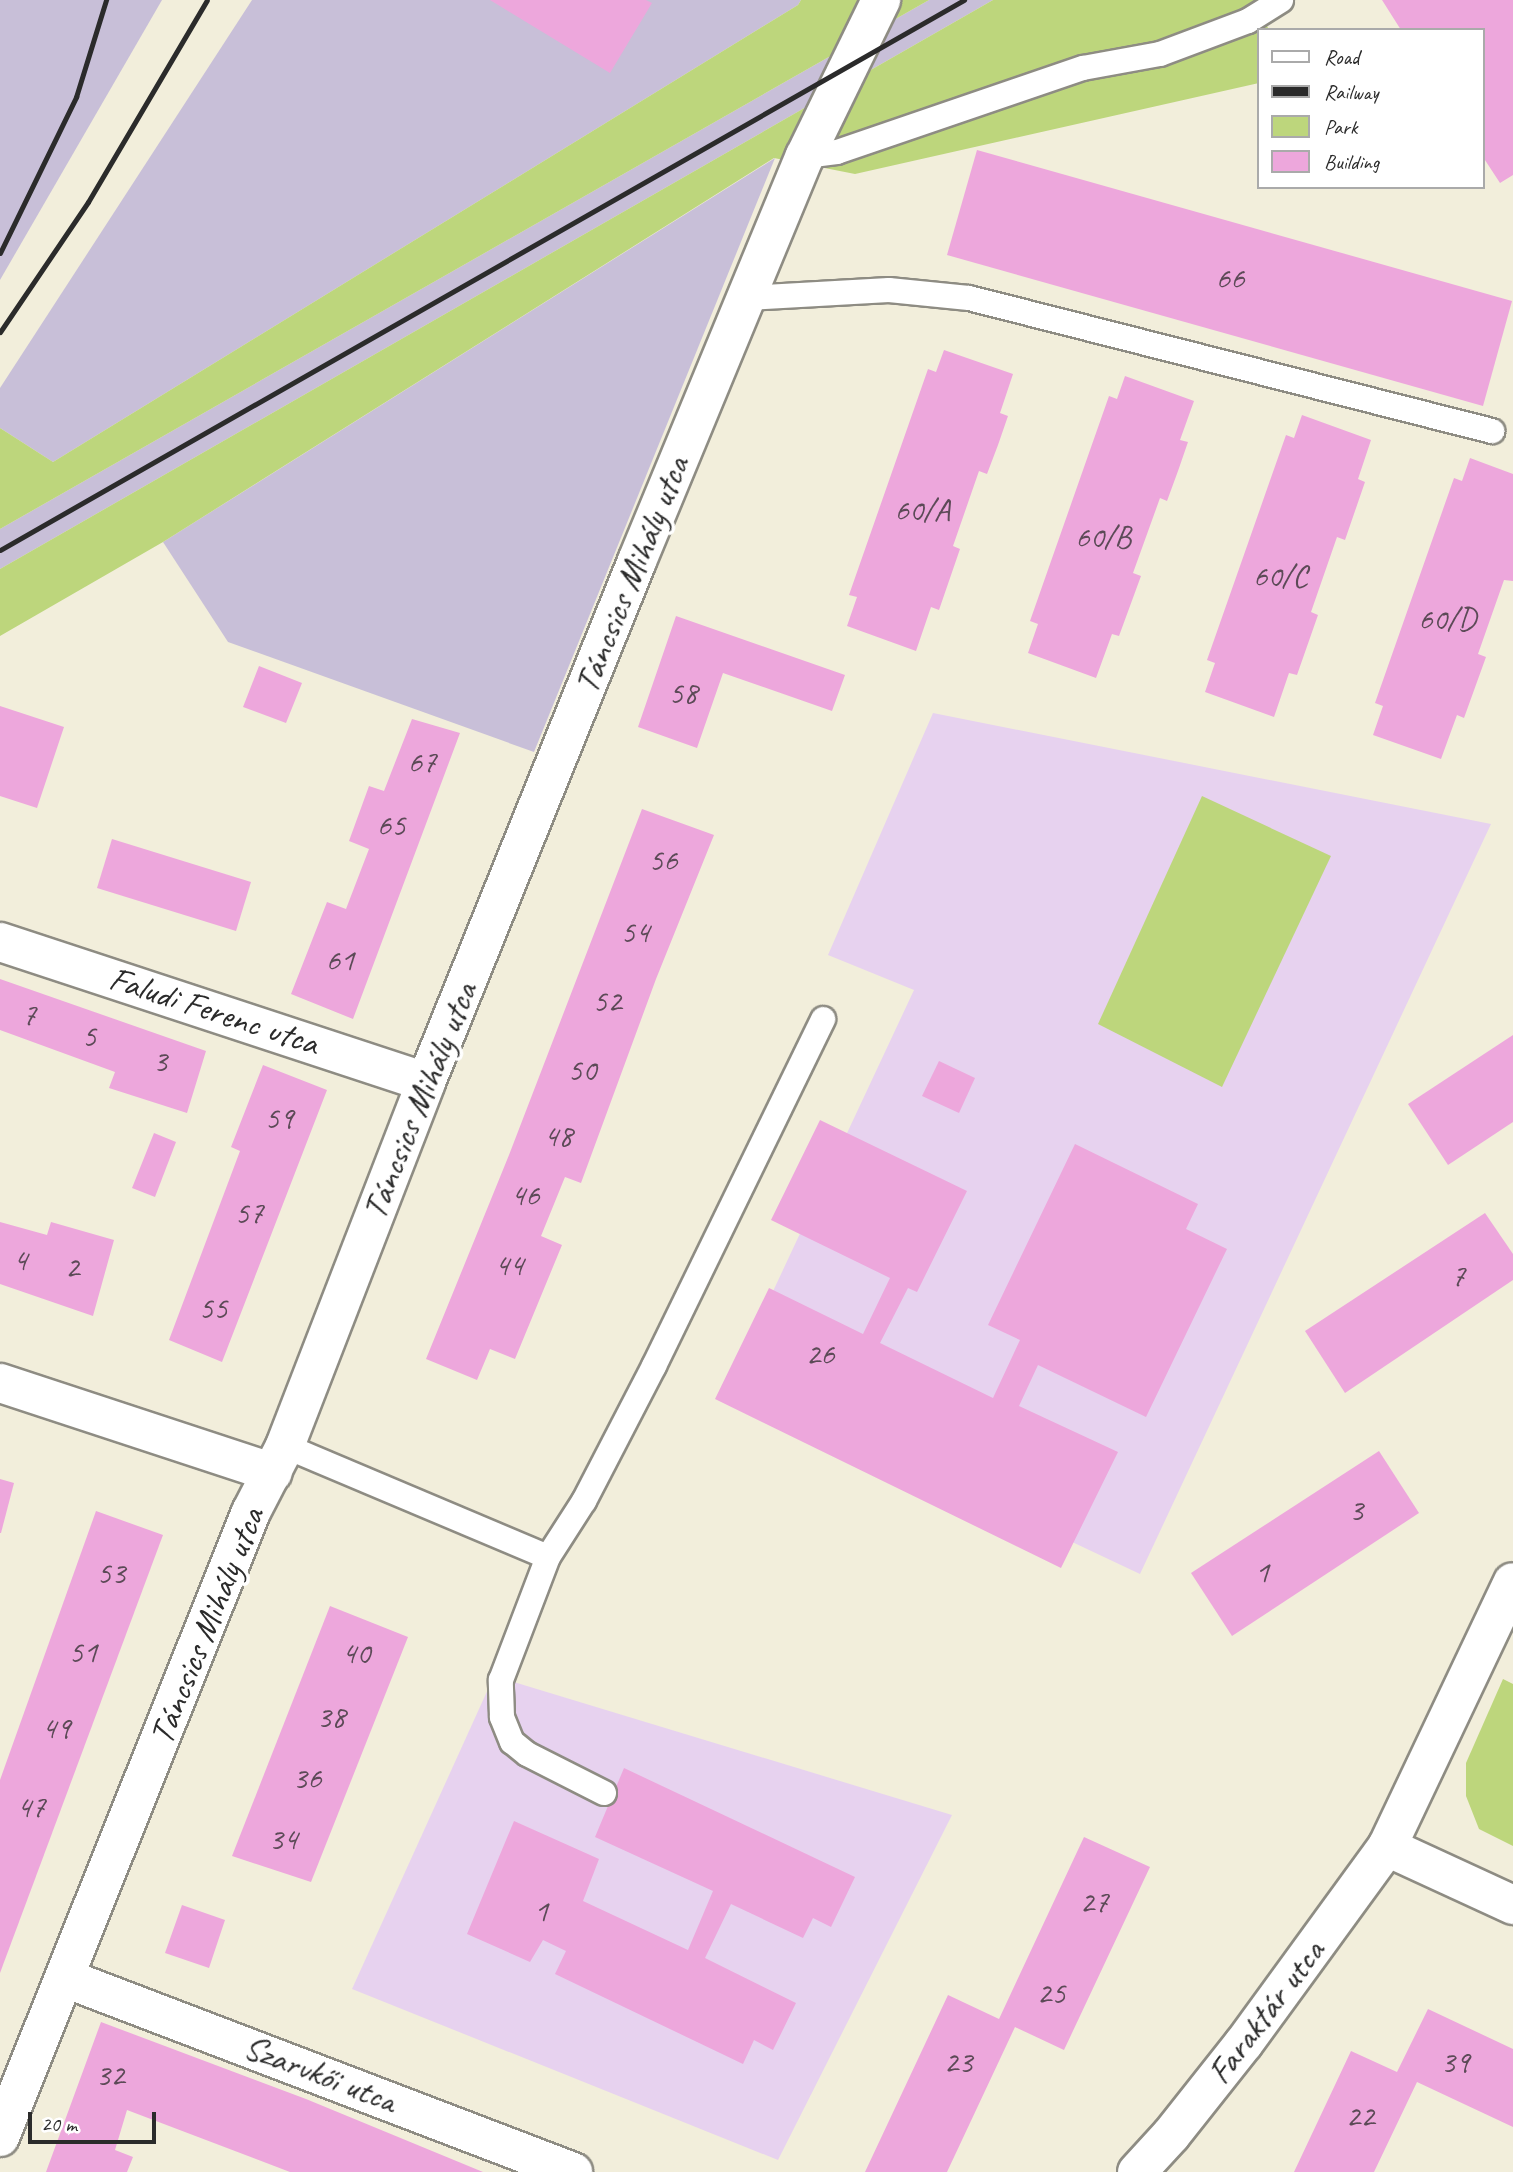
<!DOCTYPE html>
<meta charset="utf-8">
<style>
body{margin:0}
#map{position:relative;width:1513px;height:2172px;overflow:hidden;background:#f2eedb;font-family:Caveat,sans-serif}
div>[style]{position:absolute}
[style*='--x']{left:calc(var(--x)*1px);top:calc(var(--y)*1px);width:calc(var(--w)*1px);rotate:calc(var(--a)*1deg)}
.built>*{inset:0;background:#e7d2ef}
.industrial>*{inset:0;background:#c8bfd8}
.green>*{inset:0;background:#bdd67c}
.building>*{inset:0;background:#eda7dc}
.roads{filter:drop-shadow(2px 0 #8e8c83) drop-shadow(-2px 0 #8e8c83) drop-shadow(0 2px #8e8c83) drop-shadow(0 -2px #8e8c83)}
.lane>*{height:24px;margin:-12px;padding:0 12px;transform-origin:12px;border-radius:12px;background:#fff}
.street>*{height:38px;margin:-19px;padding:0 19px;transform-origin:19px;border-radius:19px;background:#fff}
.rail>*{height:5px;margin:-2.5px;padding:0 2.5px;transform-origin:2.5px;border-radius:2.5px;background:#2b2b2b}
span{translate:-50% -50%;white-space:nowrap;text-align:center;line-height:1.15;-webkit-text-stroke:7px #fff;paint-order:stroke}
.number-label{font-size:32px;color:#5c4a57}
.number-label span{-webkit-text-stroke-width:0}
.street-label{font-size:35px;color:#2b2b2b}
.legend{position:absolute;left:1257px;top:28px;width:228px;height:161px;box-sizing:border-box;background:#fff;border:2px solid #aaa;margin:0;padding:9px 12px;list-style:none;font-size:21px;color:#2b2b2b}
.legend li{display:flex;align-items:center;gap:14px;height:35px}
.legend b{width:35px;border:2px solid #aaa}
.scale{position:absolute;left:28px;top:2112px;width:128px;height:32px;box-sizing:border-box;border:4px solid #2b2b2b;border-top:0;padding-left:9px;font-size:21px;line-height:24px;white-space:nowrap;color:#2b2b2b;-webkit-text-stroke:5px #fff;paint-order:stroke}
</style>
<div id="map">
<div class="built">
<i style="clip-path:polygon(933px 713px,1491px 824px,1140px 1574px,731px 1381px,914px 990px,828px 955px)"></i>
<i style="clip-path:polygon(494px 1676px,952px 1815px,778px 2160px,352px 1989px)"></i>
</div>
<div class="industrial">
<i style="clip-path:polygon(0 0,162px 0,0 280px)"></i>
<i style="clip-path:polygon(252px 0,801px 0,798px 5px,53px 462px,0 428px,0 388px)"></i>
<i style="clip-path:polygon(929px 0,993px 0,0 569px,0 529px)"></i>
<i style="clip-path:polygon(775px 158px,534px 752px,228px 642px,163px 542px)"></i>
</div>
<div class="green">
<i style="clip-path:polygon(801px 0,929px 0,0 529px,0 428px,53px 462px,798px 5px)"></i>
<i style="clip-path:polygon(993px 0,1254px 0,1269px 30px,1259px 30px,1259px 83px,855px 174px,774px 158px,163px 542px,0 636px,0 569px)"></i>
<i style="clip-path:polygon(1202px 796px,1331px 856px,1222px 1087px,1098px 1024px)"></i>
<i style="clip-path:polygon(1503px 1679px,1513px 1684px,1513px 1846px,1479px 1829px,1466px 1796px,1466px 1763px)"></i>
</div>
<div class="building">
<i style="clip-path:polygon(490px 0,646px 0,652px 3px,610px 73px)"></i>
<i style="clip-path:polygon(1382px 0,1513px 0,1513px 175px,1500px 183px,1483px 157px,1483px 30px,1401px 30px)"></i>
<i style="clip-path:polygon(977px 150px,1512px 301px,1483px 406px,947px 255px)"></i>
<i style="clip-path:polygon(944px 350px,1013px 374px,1000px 413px,1008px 416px,998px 445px,987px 474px,979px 471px,953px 546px,960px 549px,939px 610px,931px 607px,916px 651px,847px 626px,857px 597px,849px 595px,928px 369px,936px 372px)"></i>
<i style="clip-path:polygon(1125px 376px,1194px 401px,1180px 440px,1188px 442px,1178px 471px,1167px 501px,1160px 498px,1133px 573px,1141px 576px,1119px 636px,1112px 634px,1096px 678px,1028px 653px,1038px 624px,1030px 621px,1109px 396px,1117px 399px)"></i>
<i style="clip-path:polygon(1302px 415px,1371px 440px,1358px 479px,1365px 482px,1345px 540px,1337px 537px,1311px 612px,1318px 615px,1297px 675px,1289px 673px,1274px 717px,1205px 692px,1215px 663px,1207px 660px,1286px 435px,1294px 438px)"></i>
<i style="clip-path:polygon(1470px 458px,1513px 474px,1513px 581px,1504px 580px,1478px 654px,1486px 657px,1464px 718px,1457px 715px,1441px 759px,1373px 735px,1383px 706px,1375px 703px,1454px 478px,1462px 481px)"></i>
<i style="clip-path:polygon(676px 616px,845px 675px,832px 711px,723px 673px,697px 748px,638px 727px)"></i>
<i style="clip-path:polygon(259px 666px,302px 683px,286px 723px,243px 707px)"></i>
<i style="clip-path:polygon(0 706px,64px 727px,37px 808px,0 796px)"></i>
<i style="clip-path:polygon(412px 719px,460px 733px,353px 1019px,291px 994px,327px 902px,346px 909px,369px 849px,349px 841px,369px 786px,384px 791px)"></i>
<i style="clip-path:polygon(642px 809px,714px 835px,656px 979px,581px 1183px,565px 1177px,541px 1236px,562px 1245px,515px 1359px,490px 1349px,477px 1380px,426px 1359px,509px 1155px)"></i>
<i style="clip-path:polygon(112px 839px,251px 882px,236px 931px,97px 888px)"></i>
<i style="clip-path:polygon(0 979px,206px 1051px,187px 1113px,109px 1088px,115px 1072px,0 1030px)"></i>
<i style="clip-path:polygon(1513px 1035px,1513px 1122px,1448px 1165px,1408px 1104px)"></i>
<i style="clip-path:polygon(939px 1061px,975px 1078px,959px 1113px,922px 1096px)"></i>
<i style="clip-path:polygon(263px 1065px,327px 1090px,222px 1362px,169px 1340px,240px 1151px,231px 1147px)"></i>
<i style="clip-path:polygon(820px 1120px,967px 1191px,917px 1292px,908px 1288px,880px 1343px,993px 1398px,1020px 1340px,988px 1325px,1075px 1144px,1198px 1204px,1186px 1229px,1227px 1249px,1146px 1417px,1038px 1365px,1019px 1406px,1118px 1452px,1061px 1568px,715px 1399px,769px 1288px,863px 1334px,890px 1278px,771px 1220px)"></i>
<i style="clip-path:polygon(154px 1133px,176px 1142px,155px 1197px,132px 1188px)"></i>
<i style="clip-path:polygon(1485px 1213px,1513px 1254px,1513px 1280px,1345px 1393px,1305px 1331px)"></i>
<i style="clip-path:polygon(0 1222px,47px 1235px,51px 1222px,114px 1240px,93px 1316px,0 1284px)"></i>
<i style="clip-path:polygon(1379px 1451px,1419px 1513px,1232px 1636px,1191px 1573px)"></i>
<i style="clip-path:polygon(0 1479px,14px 1483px,1px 1533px,0 1533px)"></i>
<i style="clip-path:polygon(96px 1511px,163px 1535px,0 1973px,0 1780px)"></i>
<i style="clip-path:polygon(330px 1606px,408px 1637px,311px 1882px,232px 1856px)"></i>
<i style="clip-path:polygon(624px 1768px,855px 1877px,831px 1927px,813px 1918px,803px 1938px,731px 1904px,705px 1958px,796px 2003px,773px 2050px,754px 2040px,743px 2064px,555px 1974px,566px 1951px,543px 1940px,530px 1962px,467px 1934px,514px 1821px,599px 1859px,583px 1901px,688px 1950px,713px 1891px,595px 1837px)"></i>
<i style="clip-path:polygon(1084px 1837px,1150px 1867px,1064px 2050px,1015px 2027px,947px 2172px,865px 2172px,948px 1995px,999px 2019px)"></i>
<i style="clip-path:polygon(182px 1905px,225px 1920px,209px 1968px,165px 1953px)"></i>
<i style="clip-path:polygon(1428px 2009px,1513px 2049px,1513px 2127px,1417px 2082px,1374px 2172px,1294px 2172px,1351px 2051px,1397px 2072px)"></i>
<i style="clip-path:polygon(101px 2022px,306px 2099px,483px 2172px,290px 2172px,127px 2110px,115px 2150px,133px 2157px,127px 2172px,46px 2172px)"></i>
</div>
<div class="roads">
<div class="lane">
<i style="--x:805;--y:156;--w:32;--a:-7"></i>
<i style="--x:837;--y:152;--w:260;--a:-18.9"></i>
<i style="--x:1083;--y:68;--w:78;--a:-10.3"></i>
<i style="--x:1160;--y:54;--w:94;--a:-20.6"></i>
<i style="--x:1248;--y:21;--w:39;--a:-32"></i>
<i style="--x:747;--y:298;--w:142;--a:-3.2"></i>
<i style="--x:889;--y:290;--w:80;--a:5.7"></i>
<i style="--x:969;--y:298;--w:540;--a:14.27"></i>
<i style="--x:285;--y:1446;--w:285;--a:22.9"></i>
<i style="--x:604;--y:1793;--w:86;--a:-153.1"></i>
<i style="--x:527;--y:1754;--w:19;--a:-141"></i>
<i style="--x:512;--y:1742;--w:27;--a:-112"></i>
<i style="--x:502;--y:1717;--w:37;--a:-92"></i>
<i style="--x:501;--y:1680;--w:132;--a:-69.1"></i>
<i style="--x:548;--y:1557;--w:67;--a:-57.3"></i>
<i style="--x:584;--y:1501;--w:152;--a:-62.6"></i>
<i style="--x:654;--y:1366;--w:386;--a:-64"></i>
</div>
<div class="street">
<i style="--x:0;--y:942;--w:448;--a:18.2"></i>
<i style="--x:0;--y:1383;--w:287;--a:18.2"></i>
<i style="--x:1387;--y:1847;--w:139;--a:24.7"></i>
<i style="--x:65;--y:1978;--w:544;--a:20.9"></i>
<i style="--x:0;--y:2137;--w:674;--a:-68.12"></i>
<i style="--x:251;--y:1512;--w:74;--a:-62.7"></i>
<i style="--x:285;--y:1446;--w:390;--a:-68.8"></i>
<i style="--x:426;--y:1082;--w:562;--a:-67.95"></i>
<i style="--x:637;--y:561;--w:438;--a:-67.5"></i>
<i style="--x:805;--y:156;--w:174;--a:-64"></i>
<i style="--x:1137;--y:2172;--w:50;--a:-47.4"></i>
<i style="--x:1171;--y:2135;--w:117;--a:-51.6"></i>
<i style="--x:1244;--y:2043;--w:243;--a:-53.9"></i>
<i style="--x:1387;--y:1847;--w:293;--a:-64.6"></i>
</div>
</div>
<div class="rail">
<i style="--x:0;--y:253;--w:174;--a:-64"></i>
<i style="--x:76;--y:97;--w:102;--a:-72.8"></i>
<i style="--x:0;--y:332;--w:157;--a:-55.9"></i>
<i style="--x:88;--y:202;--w:234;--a:-59.5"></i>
<i style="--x:0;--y:550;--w:1110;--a:-29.71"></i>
</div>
<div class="number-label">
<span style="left:1230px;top:278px">66</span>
<span style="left:922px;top:510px">60/A</span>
<span style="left:1103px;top:537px">60/B</span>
<span style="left:1280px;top:576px">60/C</span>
<span style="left:1447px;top:619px">60/D</span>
<span style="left:683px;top:693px">58</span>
<span style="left:422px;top:762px">67</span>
<span style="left:391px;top:825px">65</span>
<span style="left:663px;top:860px">56</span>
<span style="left:635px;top:932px">54</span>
<span style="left:340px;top:960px">61</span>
<span style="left:607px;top:1001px">52</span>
<span style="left:29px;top:1015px">7</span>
<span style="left:89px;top:1036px">5</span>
<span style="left:160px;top:1061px">3</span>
<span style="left:582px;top:1070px">50</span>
<span style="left:279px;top:1118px">59</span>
<span style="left:558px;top:1136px">48</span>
<span style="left:525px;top:1195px">46</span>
<span style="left:249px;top:1213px">57</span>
<span style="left:20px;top:1260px">4</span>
<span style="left:509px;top:1265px">44</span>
<span style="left:72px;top:1267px">2</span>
<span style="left:1458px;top:1276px">7</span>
<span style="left:213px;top:1308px">55</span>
<span style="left:820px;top:1354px">26</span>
<span style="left:1356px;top:1510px">3</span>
<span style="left:1262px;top:1572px">1</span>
<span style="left:111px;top:1573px">53</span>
<span style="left:83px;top:1652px">51</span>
<span style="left:356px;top:1653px">40</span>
<span style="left:331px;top:1717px">38</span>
<span style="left:56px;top:1728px">49</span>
<span style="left:307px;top:1778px">36</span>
<span style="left:31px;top:1807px">47</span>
<span style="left:283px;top:1839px">34</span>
<span style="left:1094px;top:1902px">27</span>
<span style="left:541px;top:1911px">1</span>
<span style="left:1051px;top:1993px">25</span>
<span style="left:958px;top:2062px">23</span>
<span style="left:1455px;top:2062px">39</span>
<span style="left:110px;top:2075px">32</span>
<span style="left:1360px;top:2116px">22</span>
</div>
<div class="street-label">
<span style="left:632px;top:575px;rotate:-68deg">Táncsics Mihály utca</span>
<span style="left:214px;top:1011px;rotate:18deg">Faludi Ferenc utca</span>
<span style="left:420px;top:1101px;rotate:-68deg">Táncsics Mihály utca</span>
<span style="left:207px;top:1626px;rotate:-68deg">Táncsics Mihály utca</span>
<span style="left:1266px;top:2012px;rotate:-53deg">Faraktár utca</span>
<span style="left:320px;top:2074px;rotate:21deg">Szarvkői utca</span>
</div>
<ul class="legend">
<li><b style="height:9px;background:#fff"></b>Road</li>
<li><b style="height:9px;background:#2b2b2b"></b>Railway</li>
<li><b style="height:19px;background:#bdd67c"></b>Park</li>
<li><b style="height:19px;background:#eda7dc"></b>Building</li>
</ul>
<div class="scale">20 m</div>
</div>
